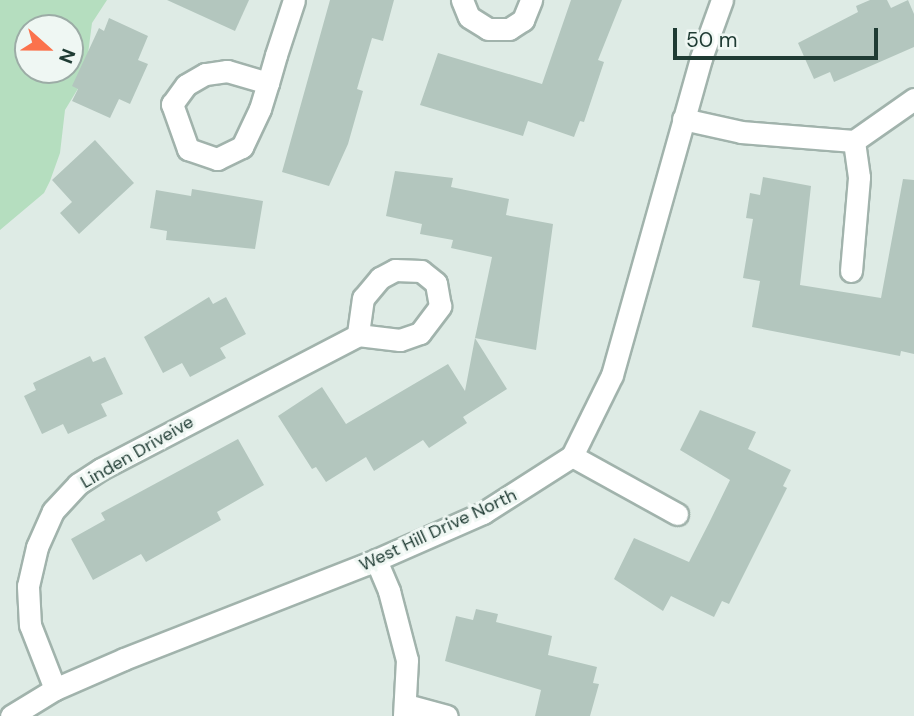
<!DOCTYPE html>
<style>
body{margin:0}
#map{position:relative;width:914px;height:716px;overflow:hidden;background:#deebe5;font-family:"DM Sans",sans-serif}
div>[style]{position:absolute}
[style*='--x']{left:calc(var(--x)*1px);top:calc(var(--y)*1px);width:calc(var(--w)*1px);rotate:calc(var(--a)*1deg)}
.green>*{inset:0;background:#b5debf}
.building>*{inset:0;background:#b3c6be}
.roads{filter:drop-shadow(2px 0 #a1b3ac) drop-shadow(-2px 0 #a1b3ac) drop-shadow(0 2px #a1b3ac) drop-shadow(0 -2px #a1b3ac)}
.minor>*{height:21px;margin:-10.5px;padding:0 10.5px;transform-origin:10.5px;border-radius:10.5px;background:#fff}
span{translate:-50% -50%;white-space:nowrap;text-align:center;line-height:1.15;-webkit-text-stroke:6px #eff7f3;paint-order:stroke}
.street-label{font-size:18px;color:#1f3b33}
.north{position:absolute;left:14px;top:14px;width:70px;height:70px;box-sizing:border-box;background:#eff7f3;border:2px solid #9caca6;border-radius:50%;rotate:111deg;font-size:19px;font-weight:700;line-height:28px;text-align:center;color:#1f3b33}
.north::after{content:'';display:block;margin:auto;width:24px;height:32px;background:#fb724c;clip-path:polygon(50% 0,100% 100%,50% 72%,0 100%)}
.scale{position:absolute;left:673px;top:28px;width:205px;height:32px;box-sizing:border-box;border:4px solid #1f3b33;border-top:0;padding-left:9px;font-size:21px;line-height:24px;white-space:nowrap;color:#1f3b33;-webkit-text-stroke:5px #eff7f3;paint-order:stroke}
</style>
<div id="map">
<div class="green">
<i style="clip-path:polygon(evenodd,0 0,107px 0,92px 23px,85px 77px,65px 110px,60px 153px,50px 181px,44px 193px,0 230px,0 0,28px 28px,70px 28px,70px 70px,28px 70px,28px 28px)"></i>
</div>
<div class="building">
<i style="clip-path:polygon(167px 0,249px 0,235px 31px)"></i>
<i style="clip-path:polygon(330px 0,394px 0,383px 41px,372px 38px,357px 89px,363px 91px,348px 144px,329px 186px,282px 172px)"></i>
<i style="clip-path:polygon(571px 0,622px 0,598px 60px,604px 62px,584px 122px,580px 121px,574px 137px,528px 121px,523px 136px,420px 105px,438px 53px,542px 84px)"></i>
<i style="clip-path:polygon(870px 0,887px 0,891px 8px,908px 0,914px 14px,914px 47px,834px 82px,830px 72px,814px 79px,798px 43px,858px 12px,856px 6px)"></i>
<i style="clip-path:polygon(109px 18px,148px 36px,138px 60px,148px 64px,130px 104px,119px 99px,110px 118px,72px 101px,78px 89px,72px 86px,99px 28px,104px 31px)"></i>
<i style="clip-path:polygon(95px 140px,134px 183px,79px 234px,60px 213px,72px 202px,52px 180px)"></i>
<i style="clip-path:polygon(395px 171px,453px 178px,451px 187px,509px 199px,506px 215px,553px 224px,536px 350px,475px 338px,492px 257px,451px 248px,453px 240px,420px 234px,422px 224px,386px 216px)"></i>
<i style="clip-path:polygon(763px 177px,811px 186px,800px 285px,881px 298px,903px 179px,914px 180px,914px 354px,901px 351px,900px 356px,752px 327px,760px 281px,743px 278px,753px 219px,746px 218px,750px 193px,760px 195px)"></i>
<i style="clip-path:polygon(192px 189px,263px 201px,255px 249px,166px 240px,167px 231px,150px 228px,156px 190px,191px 196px)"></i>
<i style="clip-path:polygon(209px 297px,213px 304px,226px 297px,246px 334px,220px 348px,226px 358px,190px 377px,182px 363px,163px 373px,144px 337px)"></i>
<i style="clip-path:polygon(475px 338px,507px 389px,463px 417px,467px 423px,429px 448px,423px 440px,374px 471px,366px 457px,326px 482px,316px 467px,312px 469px,278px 416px,322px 387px,346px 424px,448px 364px,465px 391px)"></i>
<i style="clip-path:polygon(90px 356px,93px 362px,105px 357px,123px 394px,101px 404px,107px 416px,68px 434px,63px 424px,42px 434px,24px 396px,36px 390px,33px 383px)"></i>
<i style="clip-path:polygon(700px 410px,756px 432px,748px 449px,791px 470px,783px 486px,787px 488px,729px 604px,722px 601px,714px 617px,671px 596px,663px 611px,614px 579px,634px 538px,689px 562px,709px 523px,730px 480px,680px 450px)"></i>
<i style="clip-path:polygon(238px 439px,264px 485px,217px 512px,221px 520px,146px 562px,141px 554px,93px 580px,71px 539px,105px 520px,101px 513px)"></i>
<i style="clip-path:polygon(476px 609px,498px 614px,496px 622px,552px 636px,548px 655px,597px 667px,593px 683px,599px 684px,590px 716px,535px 716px,541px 690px,445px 661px,456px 616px,473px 620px)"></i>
</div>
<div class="roads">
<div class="minor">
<i style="--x:462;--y:0;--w:18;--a:68"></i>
<i style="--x:469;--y:17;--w:22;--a:32"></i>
<i style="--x:488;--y:29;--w:21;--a:0"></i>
<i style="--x:509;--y:29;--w:17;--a:-33"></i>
<i style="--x:523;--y:20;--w:22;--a:-68"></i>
<i style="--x:268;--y:83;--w:43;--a:-163.7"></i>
<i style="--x:227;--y:71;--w:22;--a:172"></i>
<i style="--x:205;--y:74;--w:22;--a:150"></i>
<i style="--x:186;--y:85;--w:24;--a:126"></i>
<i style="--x:172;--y:104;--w:48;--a:70.4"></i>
<i style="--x:188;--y:149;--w:31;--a:19"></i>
<i style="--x:217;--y:159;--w:28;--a:-26"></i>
<i style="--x:242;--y:147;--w:42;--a:-64.7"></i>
<i style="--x:260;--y:109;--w:27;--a:-73"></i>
<i style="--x:268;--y:83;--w:29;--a:-74"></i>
<i style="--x:276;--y:55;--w:58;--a:-71.9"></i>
<i style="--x:683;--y:119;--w:59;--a:12.6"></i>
<i style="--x:741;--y:132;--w:113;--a:4.6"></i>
<i style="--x:854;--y:141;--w:73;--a:-35"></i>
<i style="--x:851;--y:271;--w:94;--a:-85.1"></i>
<i style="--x:859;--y:177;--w:36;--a:-98"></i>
<i style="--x:572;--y:456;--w:120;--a:28.9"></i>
<i style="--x:376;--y:560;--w:34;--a:67"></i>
<i style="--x:389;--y:591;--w:71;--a:75.4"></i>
<i style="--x:407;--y:660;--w:56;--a:93.1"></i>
<i style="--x:55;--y:689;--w:69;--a:-111.3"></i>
<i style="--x:30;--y:625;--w:39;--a:-93"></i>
<i style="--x:28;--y:586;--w:40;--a:-77"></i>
<i style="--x:37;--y:547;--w:39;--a:-66"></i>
<i style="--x:53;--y:511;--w:37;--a:-47"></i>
<i style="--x:78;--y:484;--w:27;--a:-33"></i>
<i style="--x:101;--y:469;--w:290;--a:-27.5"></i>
<i style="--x:358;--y:335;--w:42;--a:6.8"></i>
<i style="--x:400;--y:340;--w:21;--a:-19"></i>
<i style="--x:420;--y:333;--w:34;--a:-53"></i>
<i style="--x:440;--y:306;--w:23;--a:-100"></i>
<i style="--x:436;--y:283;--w:19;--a:-141"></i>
<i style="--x:421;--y:271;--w:26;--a:-178"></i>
<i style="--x:395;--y:270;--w:17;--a:152"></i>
<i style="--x:380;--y:278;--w:26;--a:130"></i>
<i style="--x:363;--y:298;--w:37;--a:98"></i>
<i style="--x:406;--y:705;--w:42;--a:15"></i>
<i style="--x:11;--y:716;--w:52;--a:-31.5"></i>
<i style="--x:55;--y:689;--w:75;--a:-23.5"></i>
<i style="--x:124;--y:659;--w:271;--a:-21.4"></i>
<i style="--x:376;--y:560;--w:117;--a:-23.7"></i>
<i style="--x:483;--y:513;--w:106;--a:-32.6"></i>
<i style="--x:572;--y:456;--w:90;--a:-63.7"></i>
<i style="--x:612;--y:375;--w:329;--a:-74.3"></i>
<i style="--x:701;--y:58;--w:62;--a:-70.1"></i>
</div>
</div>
<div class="street-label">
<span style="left:137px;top:452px;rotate:-30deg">Linden Driveive</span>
<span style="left:438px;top:530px;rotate:-25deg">West Hill Drive North</span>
</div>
<div class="north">N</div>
<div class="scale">50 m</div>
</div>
